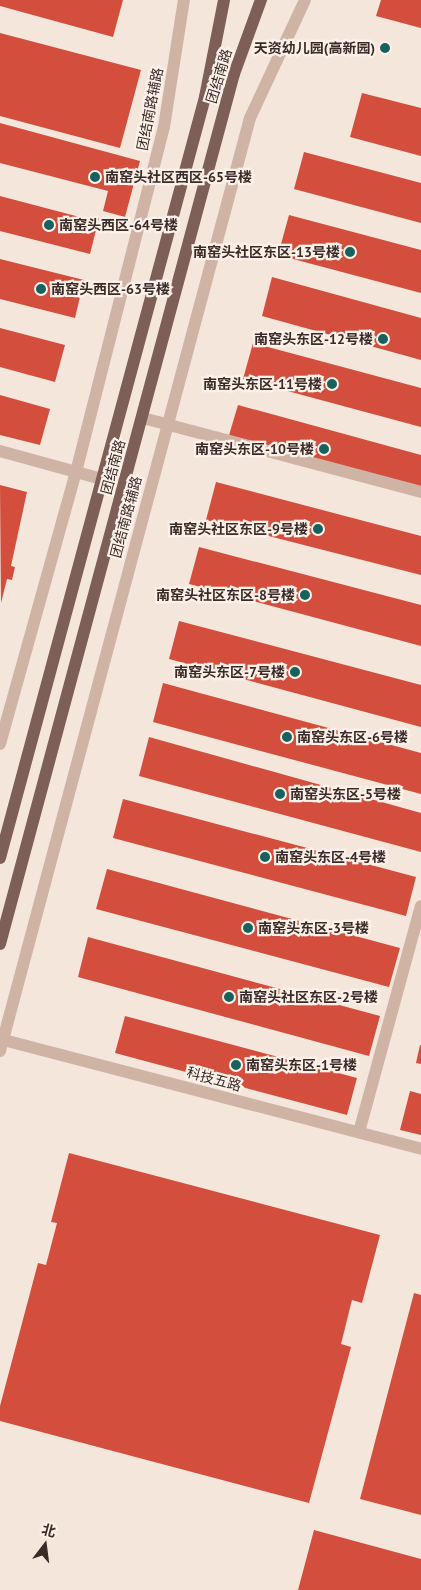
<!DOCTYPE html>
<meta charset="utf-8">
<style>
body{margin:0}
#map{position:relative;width:421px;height:1590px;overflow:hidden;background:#f5e6dc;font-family:"PT Sans","Noto Sans SC",sans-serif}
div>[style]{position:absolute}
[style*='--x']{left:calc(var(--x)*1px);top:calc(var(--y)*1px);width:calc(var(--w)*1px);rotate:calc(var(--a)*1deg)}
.building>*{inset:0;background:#d34e3c}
.minor>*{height:12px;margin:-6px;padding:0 6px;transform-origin:6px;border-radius:6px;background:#cfb4a6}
.major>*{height:12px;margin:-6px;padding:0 6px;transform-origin:6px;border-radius:6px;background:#7e5f57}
.dots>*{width:14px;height:14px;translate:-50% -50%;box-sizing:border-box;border:2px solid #fcf1e9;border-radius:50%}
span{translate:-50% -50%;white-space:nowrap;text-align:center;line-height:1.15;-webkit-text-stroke:4.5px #fcf1e9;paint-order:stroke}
.poi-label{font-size:14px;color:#3a2b28;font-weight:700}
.right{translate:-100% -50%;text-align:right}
.left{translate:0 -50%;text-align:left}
.street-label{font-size:14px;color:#3a2b28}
.north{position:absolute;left:20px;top:1520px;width:50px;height:50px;-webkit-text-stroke:4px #fcf1e9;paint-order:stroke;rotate:15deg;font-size:14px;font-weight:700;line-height:20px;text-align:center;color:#3a2b28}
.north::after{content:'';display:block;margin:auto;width:18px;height:22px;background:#3a2b28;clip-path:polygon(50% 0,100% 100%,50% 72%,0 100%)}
</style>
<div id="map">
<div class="building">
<i style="clip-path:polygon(0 0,123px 0,113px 37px,0 6px)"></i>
<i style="clip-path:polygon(381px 0,421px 0,421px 28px,376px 16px)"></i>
<i style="clip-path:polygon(0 33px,141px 70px,120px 148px,0 116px)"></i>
<i style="clip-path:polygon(362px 93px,421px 108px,421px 156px,350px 137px)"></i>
<i style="clip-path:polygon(0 123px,140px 161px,125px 217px,103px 211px,108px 191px,0 163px)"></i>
<i style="clip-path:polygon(304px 152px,421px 183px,421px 223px,294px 189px)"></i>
<i style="clip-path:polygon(0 196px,91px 220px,92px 216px,99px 218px,90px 254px,0 231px)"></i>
<i style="clip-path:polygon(289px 215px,421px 250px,421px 293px,278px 255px)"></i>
<i style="clip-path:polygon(0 259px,84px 280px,75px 318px,0 299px)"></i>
<i style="clip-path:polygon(272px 277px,421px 318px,421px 360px,262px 316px)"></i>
<i style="clip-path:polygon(0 328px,65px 345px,55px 382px,0 367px)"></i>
<i style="clip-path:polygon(253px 343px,421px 388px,421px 427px,243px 379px)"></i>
<i style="clip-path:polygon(0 395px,50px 409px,40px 445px,0 435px)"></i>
<i style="clip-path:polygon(238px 405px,421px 455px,421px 495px,227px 442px)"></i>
<i style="clip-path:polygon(216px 482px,421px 536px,421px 575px,206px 520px)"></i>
<i style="clip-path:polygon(0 485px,27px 492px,11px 566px,15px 567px,12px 580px,7px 579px,1px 603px)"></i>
<i style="clip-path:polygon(199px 547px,421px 605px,421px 646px,189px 584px)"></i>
<i style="clip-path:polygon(179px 621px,421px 685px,421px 727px,169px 659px)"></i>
<i style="clip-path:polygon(163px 683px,421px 753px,421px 794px,153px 722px)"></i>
<i style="clip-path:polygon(149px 737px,421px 813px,421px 852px,139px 776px)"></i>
<i style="clip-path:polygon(123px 799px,416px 877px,406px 916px,113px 838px)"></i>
<i style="clip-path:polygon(107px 869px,400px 948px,389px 987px,96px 909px)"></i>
<i style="clip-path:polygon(88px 937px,380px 1016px,369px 1056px,78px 977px)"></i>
<i style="clip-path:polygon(125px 1016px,357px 1078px,347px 1115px,115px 1053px)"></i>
<i style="clip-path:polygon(420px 1045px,421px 1045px,421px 1064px,416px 1063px)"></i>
<i style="clip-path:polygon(410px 1091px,421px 1094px,421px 1135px,400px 1130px)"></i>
<i style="clip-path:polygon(69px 1153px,380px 1235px,362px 1303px,352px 1300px,341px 1344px,351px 1347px,309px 1503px,0 1421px,0 1406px,38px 1263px,46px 1265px,57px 1223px,51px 1222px)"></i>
<i style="clip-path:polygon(414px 1293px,421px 1295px,421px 1515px,360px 1499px)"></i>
<i style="clip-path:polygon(314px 1530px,421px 1559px,421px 1590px,298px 1590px)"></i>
</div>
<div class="minor">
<i style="--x:143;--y:418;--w:288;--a:14.9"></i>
<i style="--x:0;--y:451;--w:106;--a:15.4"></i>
<i style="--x:0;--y:744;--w:282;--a:-74.4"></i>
<i style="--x:76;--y:472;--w:356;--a:-75.7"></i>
<i style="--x:164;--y:127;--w:129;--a:-81.1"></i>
<i style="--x:0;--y:1039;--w:435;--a:14.6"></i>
<i style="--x:0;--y:1051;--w:966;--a:-75"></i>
<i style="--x:250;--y:118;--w:130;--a:-65"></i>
<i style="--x:359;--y:1132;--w:234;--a:-74.7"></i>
</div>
<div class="major">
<i style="--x:0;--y:858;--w:788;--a:-74.92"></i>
<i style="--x:205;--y:97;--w:99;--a:-78.9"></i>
<i style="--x:0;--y:944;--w:901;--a:-74.95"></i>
<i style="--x:234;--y:74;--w:79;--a:-70"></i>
</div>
<div class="dots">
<i style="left:385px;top:48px;background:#18615d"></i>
<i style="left:95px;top:177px;background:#18615d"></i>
<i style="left:49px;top:225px;background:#18615d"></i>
<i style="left:350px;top:252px;background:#18615d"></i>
<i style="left:41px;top:289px;background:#18615d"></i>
<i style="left:383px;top:339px;background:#18615d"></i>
<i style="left:332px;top:384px;background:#18615d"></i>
<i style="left:324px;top:449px;background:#18615d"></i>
<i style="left:318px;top:529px;background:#18615d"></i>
<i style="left:305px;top:595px;background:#18615d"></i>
<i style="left:295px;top:672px;background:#18615d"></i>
<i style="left:287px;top:737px;background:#18615d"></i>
<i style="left:280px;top:794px;background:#18615d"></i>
<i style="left:265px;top:857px;background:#18615d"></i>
<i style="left:248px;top:928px;background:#18615d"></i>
<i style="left:229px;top:997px;background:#18615d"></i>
<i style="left:236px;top:1065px;background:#18615d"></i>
</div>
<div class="poi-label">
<span class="right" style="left:375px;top:48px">天资幼儿园(高新园)</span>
<span class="left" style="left:105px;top:177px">南窑头社区西区-65号楼</span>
<span class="left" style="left:59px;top:225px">南窑头西区-64号楼</span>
<span class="right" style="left:340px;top:252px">南窑头社区东区-13号楼</span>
<span class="left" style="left:51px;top:289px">南窑头西区-63号楼</span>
<span class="right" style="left:373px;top:339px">南窑头东区-12号楼</span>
<span class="right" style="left:322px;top:384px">南窑头东区-11号楼</span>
<span class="right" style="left:314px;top:449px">南窑头东区-10号楼</span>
<span class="right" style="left:308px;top:529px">南窑头社区东区-9号楼</span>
<span class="right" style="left:295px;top:595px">南窑头社区东区-8号楼</span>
<span class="right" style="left:285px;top:672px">南窑头东区-7号楼</span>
<span class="left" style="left:297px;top:737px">南窑头东区-6号楼</span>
<span class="left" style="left:290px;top:794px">南窑头东区-5号楼</span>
<span class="left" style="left:275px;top:857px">南窑头东区-4号楼</span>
<span class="left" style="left:258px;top:928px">南窑头东区-3号楼</span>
<span class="left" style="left:239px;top:997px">南窑头社区东区-2号楼</span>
<span class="left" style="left:246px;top:1065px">南窑头东区-1号楼</span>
</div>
<div class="street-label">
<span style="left:219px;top:76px;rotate:-73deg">团结南路</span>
<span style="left:150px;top:109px;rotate:-79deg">团结南路辅路</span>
<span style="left:113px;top:467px;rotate:-75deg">团结南路</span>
<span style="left:126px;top:517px;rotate:-75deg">团结南路辅路</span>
<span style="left:214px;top:1079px;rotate:15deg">科技五路</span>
</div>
<div class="north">北</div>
</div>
